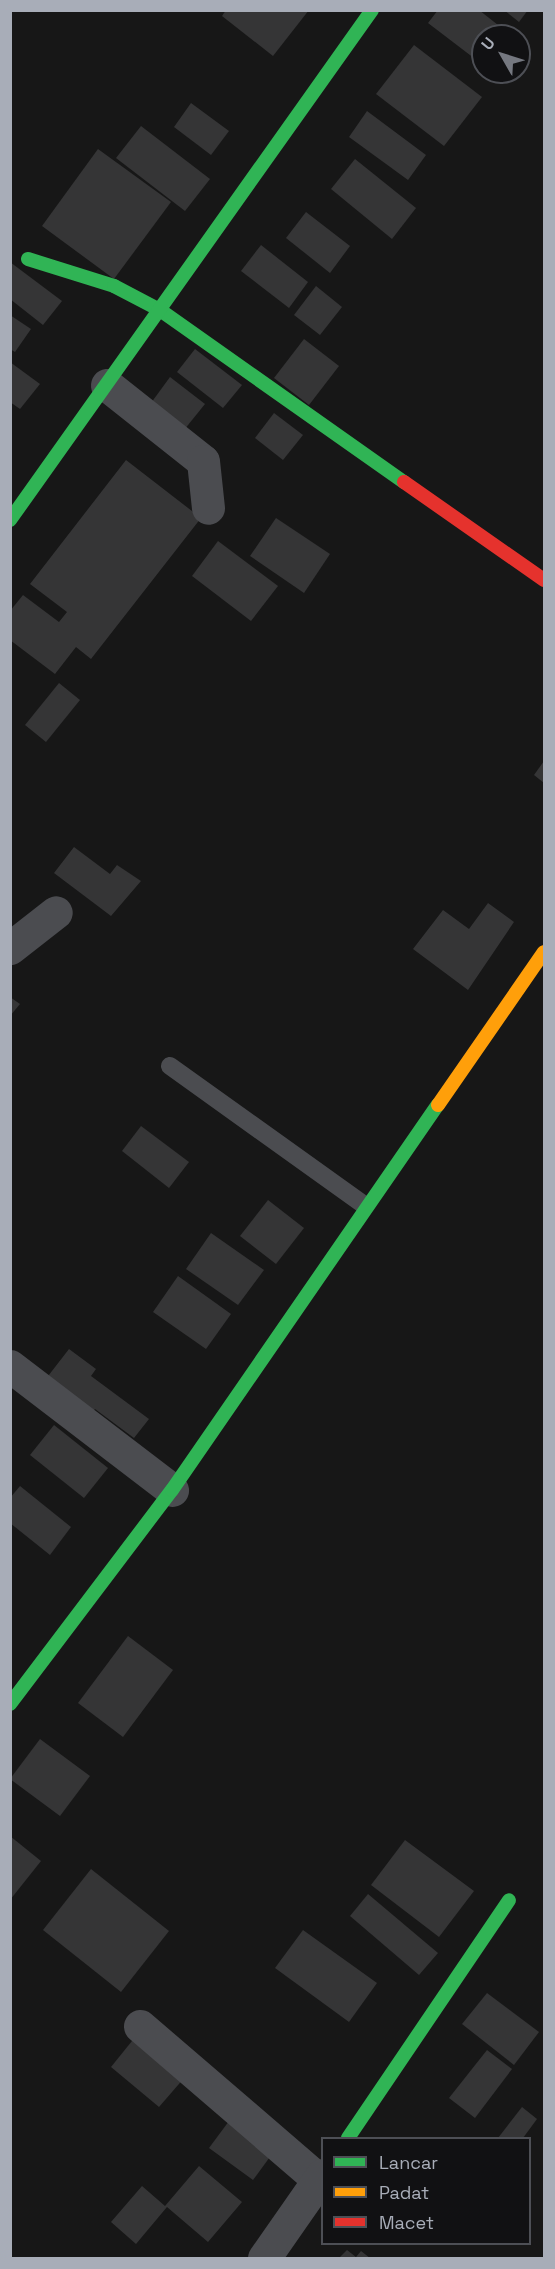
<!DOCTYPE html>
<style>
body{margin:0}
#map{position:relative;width:555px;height:2269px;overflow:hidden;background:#171717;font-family:"Space Grotesk",sans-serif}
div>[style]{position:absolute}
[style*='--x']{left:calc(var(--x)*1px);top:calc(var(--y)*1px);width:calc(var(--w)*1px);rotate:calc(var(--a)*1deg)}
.building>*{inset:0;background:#353536}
.lane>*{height:18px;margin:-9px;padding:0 9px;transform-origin:9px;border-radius:9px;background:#4b4c50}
.street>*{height:33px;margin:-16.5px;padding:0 16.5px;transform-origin:16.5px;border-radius:16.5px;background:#4b4c50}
.fast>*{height:14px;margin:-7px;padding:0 7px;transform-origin:7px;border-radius:7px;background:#30b455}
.slow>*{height:14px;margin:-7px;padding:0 7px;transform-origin:7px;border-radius:7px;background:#ff9f0a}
.jam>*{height:14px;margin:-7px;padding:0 7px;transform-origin:7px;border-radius:7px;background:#e5322d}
span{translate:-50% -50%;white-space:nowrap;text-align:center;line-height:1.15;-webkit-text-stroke:4.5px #111113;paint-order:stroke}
.frame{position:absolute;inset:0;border:12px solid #a8adb8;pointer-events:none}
.legend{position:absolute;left:321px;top:2137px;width:210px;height:108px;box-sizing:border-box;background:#111113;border:2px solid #4d4f55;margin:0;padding:8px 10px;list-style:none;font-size:18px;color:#a8adb8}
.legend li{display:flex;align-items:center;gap:12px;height:30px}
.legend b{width:30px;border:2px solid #4d4f55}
.north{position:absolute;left:471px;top:24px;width:60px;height:60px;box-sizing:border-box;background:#111113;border:2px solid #4d4f55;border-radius:50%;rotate:309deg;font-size:16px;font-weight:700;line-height:24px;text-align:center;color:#a8adb8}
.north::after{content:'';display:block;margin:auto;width:21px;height:27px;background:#757880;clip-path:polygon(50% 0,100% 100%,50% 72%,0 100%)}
</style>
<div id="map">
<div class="building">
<i style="clip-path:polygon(226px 10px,309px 10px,273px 56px,222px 16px)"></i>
<i style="clip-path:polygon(438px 10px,479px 10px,512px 36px,483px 36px,483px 65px,428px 23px)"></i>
<i style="clip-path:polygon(504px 10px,528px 10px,519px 22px)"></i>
<i style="clip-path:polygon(414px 45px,482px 97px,444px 146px,376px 94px)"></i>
<i style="clip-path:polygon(191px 103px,229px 131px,211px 155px,174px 127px)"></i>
<i style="clip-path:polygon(367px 111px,426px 155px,408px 180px,349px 137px)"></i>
<i style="clip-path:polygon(141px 126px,210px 179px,185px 211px,116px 158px)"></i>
<i style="clip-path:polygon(98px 149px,171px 202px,114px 279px,42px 226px)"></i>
<i style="clip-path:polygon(355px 159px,416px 208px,392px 239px,331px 189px)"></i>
<i style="clip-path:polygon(306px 212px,350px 246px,330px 273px,286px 238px)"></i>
<i style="clip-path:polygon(261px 245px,308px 282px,289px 308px,241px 271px)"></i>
<i style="clip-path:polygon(10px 262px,62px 301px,43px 325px,10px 299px)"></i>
<i style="clip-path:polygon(316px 286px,342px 307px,320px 335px,294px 315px)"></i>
<i style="clip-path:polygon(10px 315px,31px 329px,15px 352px,10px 349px)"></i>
<i style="clip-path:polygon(304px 339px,339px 366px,309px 405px,274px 378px)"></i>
<i style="clip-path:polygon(195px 349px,242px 385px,223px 408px,177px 372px)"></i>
<i style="clip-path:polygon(10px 362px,40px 384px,20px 409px,10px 402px)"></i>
<i style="clip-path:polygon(170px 377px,205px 404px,184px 430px,151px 403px)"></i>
<i style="clip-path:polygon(274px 413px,303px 435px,283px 460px,255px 438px)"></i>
<i style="clip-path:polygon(126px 460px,201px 518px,91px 659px,76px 647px,55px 674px,10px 640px,10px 611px,23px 595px,59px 622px,67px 612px,30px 584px)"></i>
<i style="clip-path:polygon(276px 518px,330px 554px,304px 593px,250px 556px)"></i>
<i style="clip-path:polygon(218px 541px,278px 586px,251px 621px,192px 576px)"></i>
<i style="clip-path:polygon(59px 683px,80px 700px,46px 742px,25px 725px)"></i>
<i style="clip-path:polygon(544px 761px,544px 783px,534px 775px)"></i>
<i style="clip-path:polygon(74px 847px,110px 874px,117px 865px,141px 881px,111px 916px,54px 873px)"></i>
<i style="clip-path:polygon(488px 903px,514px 922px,468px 990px,413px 949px,443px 910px,469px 929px)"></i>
<i style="clip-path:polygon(10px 997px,20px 1004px,10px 1016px)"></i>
<i style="clip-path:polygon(141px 1126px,189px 1162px,169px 1188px,122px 1151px)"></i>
<i style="clip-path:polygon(268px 1200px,304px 1228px,276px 1264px,240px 1236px)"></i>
<i style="clip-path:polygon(211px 1233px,264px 1270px,238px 1305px,186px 1269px)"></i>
<i style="clip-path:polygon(178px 1276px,231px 1314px,206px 1349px,153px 1312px)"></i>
<i style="clip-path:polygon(69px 1349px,96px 1369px,91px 1376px,149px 1419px,134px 1438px,95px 1409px,89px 1416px,45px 1380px)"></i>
<i style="clip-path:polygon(54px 1425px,108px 1468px,84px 1498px,30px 1455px)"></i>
<i style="clip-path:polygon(20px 1486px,71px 1527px,50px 1555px,10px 1523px,10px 1498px)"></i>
<i style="clip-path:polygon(128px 1636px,173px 1670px,123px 1737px,78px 1703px)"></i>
<i style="clip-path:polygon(40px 1739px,90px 1776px,60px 1816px,10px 1779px)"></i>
<i style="clip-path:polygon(10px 1836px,41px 1861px,10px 1900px)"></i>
<i style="clip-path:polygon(405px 1840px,474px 1891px,439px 1937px,371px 1885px)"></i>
<i style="clip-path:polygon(91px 1869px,169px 1931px,121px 1992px,43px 1930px)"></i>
<i style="clip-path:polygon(368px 1894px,438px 1953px,419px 1975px,350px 1916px)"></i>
<i style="clip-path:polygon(303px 1930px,377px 1983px,349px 2022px,275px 1968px)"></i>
<i style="clip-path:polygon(487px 1993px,539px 2032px,514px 2065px,462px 2024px)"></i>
<i style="clip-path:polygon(136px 2036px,185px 2077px,159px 2107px,111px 2067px)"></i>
<i style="clip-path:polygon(487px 2050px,512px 2069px,475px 2118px,449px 2098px)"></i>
<i style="clip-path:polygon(522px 2107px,537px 2119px,523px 2138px,498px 2138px)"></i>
<i style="clip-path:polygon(232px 2117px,275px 2150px,253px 2180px,209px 2148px)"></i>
<i style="clip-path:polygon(199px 2166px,242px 2202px,208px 2242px,167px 2207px,136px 2244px,111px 2222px,142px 2186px,165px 2206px)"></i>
<i style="clip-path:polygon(347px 2250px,356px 2257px,361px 2251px,370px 2258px,339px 2258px)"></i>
</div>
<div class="lane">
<i style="--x:170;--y:1066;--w:239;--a:35.6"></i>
</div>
<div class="street">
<i style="--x:107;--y:385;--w:122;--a:38.4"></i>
<i style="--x:203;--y:461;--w:47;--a:83.9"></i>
<i style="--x:10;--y:948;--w:58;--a:-38"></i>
<i style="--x:10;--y:1366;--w:204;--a:37.4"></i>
<i style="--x:140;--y:2026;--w:236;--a:40.7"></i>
<i style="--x:264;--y:2258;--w:101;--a:-55.1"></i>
</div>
<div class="fast">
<i style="--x:28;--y:259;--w:90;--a:17.4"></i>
<i style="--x:114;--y:286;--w:52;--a:27.6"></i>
<i style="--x:160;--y:310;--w:299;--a:35.2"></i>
<i style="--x:10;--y:520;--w:625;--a:-54.63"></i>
<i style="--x:10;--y:1704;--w:268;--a:-52.9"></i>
<i style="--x:172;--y:1490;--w:468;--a:-55.4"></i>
<i style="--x:348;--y:2138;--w:287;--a:-55.9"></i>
</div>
<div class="slow">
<i style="--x:438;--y:1105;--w:186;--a:-55.3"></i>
</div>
<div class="jam">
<i style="--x:404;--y:482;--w:171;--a:35"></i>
</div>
<div class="frame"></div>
<ul class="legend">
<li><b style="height:8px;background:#30b455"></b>Lancar</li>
<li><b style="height:8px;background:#ff9f0a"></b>Padat</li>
<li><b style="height:8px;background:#e5322d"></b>Macet</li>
</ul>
<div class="north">U</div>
</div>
